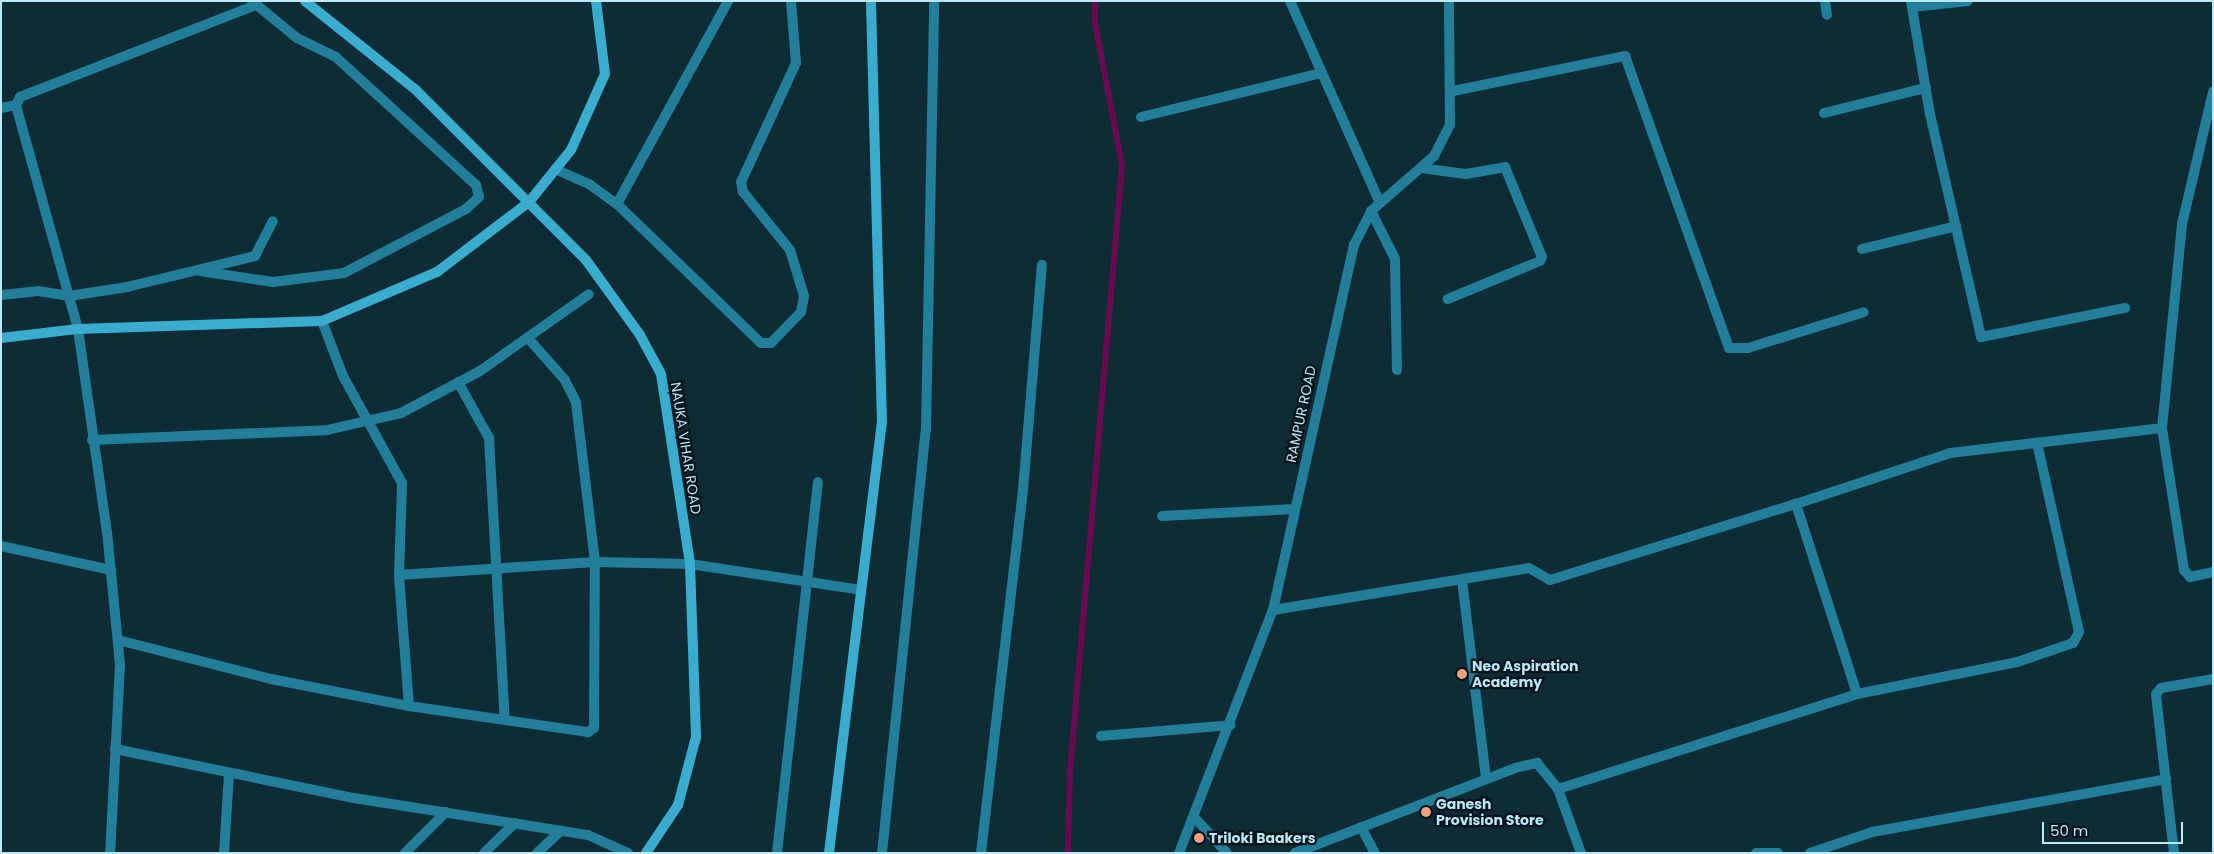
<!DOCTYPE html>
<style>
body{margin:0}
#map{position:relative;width:2214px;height:854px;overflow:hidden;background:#0d2c35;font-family:Poppins,sans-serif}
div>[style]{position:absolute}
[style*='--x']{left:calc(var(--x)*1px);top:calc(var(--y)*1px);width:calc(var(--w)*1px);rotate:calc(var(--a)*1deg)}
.stream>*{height:5.5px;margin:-2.75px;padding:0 2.75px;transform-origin:2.75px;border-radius:2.75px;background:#6a0b51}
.lane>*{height:10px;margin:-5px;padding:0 5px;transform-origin:5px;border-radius:5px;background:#227e99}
.street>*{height:10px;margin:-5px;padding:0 5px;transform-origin:5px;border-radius:5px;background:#227e99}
.secondary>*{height:10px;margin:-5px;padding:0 5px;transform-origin:5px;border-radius:5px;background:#3aadcf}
.dots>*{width:14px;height:14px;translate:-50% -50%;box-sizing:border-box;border:2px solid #01131a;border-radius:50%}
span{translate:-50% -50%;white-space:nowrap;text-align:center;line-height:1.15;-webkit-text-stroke:4.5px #01131a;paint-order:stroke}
.street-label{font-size:14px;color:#bbe7f6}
.poi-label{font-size:14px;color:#bbe7f6;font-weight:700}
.left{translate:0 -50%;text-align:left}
.frame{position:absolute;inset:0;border:2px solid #bbe7f6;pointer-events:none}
.scale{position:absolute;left:2042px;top:822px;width:141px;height:22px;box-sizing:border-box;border:2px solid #bbe7f6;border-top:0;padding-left:6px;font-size:15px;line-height:18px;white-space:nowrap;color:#bbe7f6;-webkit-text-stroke:4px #01131a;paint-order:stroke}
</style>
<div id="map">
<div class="stream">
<i style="--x:1068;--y:853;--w:81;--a:-88.6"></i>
<i style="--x:1070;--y:772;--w:609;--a:-85.1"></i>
<i style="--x:1122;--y:165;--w:144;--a:-100.8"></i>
<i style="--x:1095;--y:24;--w:23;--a:-90"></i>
</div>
<div class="lane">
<i style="--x:1825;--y:1;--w:14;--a:82"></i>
<i style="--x:1;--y:108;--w:15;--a:-11"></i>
<i style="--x:1824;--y:113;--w:105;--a:-13.8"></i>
<i style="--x:555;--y:169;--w:37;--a:24"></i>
<i style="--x:589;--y:184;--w:34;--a:36"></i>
<i style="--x:617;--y:204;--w:200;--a:44"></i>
<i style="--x:761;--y:343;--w:10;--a:0"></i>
<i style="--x:771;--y:343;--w:43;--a:-45.9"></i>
<i style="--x:801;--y:312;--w:16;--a:-79"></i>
<i style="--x:804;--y:296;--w:48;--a:-106.9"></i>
<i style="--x:790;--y:250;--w:75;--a:-129"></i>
<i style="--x:743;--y:192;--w:10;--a:-101"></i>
<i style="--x:741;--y:182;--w:131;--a:-65.2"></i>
<i style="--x:796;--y:63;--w:62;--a:-94.6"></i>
<i style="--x:617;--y:204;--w:231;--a:-61.3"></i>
<i style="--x:1862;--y:249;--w:97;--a:-13.7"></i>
<i style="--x:200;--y:271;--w:74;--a:8.6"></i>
<i style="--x:273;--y:282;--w:72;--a:-7.2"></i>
<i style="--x:344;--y:273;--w:138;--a:-27.7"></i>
<i style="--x:466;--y:209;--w:18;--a:-43"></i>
<i style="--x:479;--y:197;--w:12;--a:-104"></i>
<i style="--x:476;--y:185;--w:190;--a:-137.6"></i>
<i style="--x:336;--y:57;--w:43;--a:-154"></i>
<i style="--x:297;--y:38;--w:58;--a:-140.6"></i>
<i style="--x:1;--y:295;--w:37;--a:-6"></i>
<i style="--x:38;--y:291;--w:31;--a:9"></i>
<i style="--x:69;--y:296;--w:59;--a:-8.8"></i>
<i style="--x:127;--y:287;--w:132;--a:-13.6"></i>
<i style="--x:255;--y:256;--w:39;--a:-63"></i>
<i style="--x:78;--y:329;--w:232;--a:-105.5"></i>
<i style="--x:16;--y:105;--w:9;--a:-63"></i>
<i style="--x:20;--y:97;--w:253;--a:-21.3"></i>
<i style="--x:1162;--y:516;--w:133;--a:-3"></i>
<i style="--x:1101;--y:736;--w:130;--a:-4.8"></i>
</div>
<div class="street">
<i style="--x:1290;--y:1;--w:221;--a:66"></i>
<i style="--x:1911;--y:1;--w:115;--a:80.5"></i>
<i style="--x:1930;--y:114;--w:229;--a:77.1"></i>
<i style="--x:1981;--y:337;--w:147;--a:-11.4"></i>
<i style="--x:1912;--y:7;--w:56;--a:-6.1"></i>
<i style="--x:1453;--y:91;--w:176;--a:-11.5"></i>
<i style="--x:1625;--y:56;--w:310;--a:70.4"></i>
<i style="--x:1729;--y:348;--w:19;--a:0"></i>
<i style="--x:1748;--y:348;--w:121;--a:-17.2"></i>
<i style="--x:1141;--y:117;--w:186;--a:-13.7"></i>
<i style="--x:1421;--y:168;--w:45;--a:7.6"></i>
<i style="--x:1466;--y:174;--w:40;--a:-10"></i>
<i style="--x:1505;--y:167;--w:97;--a:67.7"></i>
<i style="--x:1542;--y:257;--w:4;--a:117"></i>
<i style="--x:1540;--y:261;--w:100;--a:157.6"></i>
<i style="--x:1371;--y:211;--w:54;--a:63.4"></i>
<i style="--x:1395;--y:259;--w:111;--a:89"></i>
<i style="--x:78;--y:329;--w:205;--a:81.9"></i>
<i style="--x:107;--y:532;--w:134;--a:84.4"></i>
<i style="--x:120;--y:665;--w:188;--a:93"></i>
<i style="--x:458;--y:382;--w:64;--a:61"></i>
<i style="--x:489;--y:438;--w:282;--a:86.8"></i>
<i style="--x:2162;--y:428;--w:205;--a:-84.4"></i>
<i style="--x:2182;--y:224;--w:136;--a:-76.8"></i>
<i style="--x:92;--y:440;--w:235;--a:-2.4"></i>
<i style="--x:327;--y:430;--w:76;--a:-12.9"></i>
<i style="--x:401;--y:413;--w:89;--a:-28"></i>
<i style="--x:480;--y:371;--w:133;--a:-35.2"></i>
<i style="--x:1;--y:546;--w:113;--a:12.3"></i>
<i style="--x:399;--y:575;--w:196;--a:-3.8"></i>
<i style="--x:595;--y:562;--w:95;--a:1.2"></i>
<i style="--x:690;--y:564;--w:173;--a:8.6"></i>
<i style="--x:1462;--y:580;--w:200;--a:83.1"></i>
<i style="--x:1273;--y:610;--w:259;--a:-9.3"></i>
<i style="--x:1529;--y:568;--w:24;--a:30"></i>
<i style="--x:1550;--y:580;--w:257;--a:-17.2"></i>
<i style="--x:118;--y:640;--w:158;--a:14.3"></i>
<i style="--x:271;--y:679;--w:141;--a:11.1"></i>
<i style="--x:409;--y:706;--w:131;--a:-94.4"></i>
<i style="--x:399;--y:575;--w:92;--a:-88.1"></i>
<i style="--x:402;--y:483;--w:122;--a:-118.9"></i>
<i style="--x:343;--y:376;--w:59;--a:-110.9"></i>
<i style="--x:1857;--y:694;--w:163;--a:-11.3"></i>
<i style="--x:2017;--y:662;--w:59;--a:-18.7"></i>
<i style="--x:2073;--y:643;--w:13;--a:-61"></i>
<i style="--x:2079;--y:632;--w:194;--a:-102.5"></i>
<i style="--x:409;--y:706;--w:181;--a:8.3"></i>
<i style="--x:588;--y:732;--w:7;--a:-34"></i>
<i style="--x:594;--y:728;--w:166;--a:-89.7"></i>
<i style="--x:595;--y:562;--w:161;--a:-96.8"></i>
<i style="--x:576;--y:402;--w:25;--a:-117"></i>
<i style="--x:565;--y:380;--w:56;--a:-131.4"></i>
<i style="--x:115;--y:749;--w:244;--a:11.6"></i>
<i style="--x:354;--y:798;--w:237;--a:9"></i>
<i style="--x:588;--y:835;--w:44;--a:24.2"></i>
<i style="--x:1558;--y:789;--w:68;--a:70.2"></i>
<i style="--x:1195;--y:818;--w:47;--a:47.6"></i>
<i style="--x:1361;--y:827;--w:30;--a:62"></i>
<i style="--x:224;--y:853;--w:80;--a:-86.4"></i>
<i style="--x:405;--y:853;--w:58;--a:-45"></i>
<i style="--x:484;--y:853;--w:43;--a:-44.1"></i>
<i style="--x:537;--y:853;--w:33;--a:-43"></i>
<i style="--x:777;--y:853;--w:373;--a:-83.7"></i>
<i style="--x:882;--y:853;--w:426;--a:-84.1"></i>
<i style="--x:926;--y:429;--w:428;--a:-88.9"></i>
<i style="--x:981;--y:853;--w:365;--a:-83.4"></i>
<i style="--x:1023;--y:490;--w:226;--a:-85.2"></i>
<i style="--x:1179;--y:853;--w:261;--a:-68.9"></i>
<i style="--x:1273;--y:610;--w:374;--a:-77.5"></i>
<i style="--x:1354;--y:245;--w:38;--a:-63"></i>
<i style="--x:1371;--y:211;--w:84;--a:-41.1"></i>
<i style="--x:1434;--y:156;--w:36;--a:-63"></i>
<i style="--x:1450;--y:124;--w:123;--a:-90.5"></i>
<i style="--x:1295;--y:853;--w:236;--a:-21.1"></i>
<i style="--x:1515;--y:768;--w:23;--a:-13"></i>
<i style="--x:1537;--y:763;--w:33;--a:51"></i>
<i style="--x:1558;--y:789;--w:314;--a:-17.6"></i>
<i style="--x:1857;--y:694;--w:200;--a:-107.8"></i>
<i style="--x:1796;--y:504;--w:162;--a:-18.3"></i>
<i style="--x:1950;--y:453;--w:213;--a:-6.7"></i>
<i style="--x:2162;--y:428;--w:144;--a:81.2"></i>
<i style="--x:2184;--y:570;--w:9;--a:49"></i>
<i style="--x:2190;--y:577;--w:24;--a:-12"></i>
<i style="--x:1756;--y:853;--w:22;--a:0"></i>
<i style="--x:1810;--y:853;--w:65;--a:-18.7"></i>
<i style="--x:1872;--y:832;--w:299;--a:-10.2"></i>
<i style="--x:2174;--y:853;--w:160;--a:-96.5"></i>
<i style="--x:2156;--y:694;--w:8;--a:-50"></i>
<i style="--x:2161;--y:688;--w:53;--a:-9.8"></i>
</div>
<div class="secondary">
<i style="--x:305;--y:1;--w:142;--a:38.7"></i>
<i style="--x:416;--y:90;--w:240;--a:45"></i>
<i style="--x:586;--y:260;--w:92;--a:54.2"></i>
<i style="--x:640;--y:335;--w:44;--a:61.7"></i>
<i style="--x:661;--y:374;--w:192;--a:81.3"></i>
<i style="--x:690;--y:564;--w:173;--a:88"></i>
<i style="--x:696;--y:737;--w:70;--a:104.8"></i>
<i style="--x:678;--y:805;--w:58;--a:123.7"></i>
<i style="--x:1;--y:338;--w:78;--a:-6.7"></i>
<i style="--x:78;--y:329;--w:244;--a:-1.9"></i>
<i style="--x:322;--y:321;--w:125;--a:-23.1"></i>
<i style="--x:437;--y:272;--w:116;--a:-37.3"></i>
<i style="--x:529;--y:202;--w:67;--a:-51.1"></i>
<i style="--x:571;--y:150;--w:83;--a:-65.9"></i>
<i style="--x:605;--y:74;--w:74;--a:-97"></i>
<i style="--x:829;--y:853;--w:433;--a:-83"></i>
<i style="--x:882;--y:423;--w:422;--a:-91.5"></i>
</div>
<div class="dots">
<i style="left:1462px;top:674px;background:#f2a080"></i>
<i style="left:1426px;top:812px;background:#f2a080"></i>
<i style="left:1199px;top:838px;background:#f2a080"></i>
</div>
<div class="street-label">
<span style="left:1301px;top:414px;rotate:-78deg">RAMPUR ROAD</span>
<span style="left:686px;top:448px;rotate:81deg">NAUKA VIHAR ROAD</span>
</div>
<div class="poi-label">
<span class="left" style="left:1472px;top:674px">Neo Aspiration<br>Academy</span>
<span class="left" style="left:1436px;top:812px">Ganesh<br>Provision Store</span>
<span class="left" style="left:1209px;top:838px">Triloki Baakers</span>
</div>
<div class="frame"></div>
<div class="scale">50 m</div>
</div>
